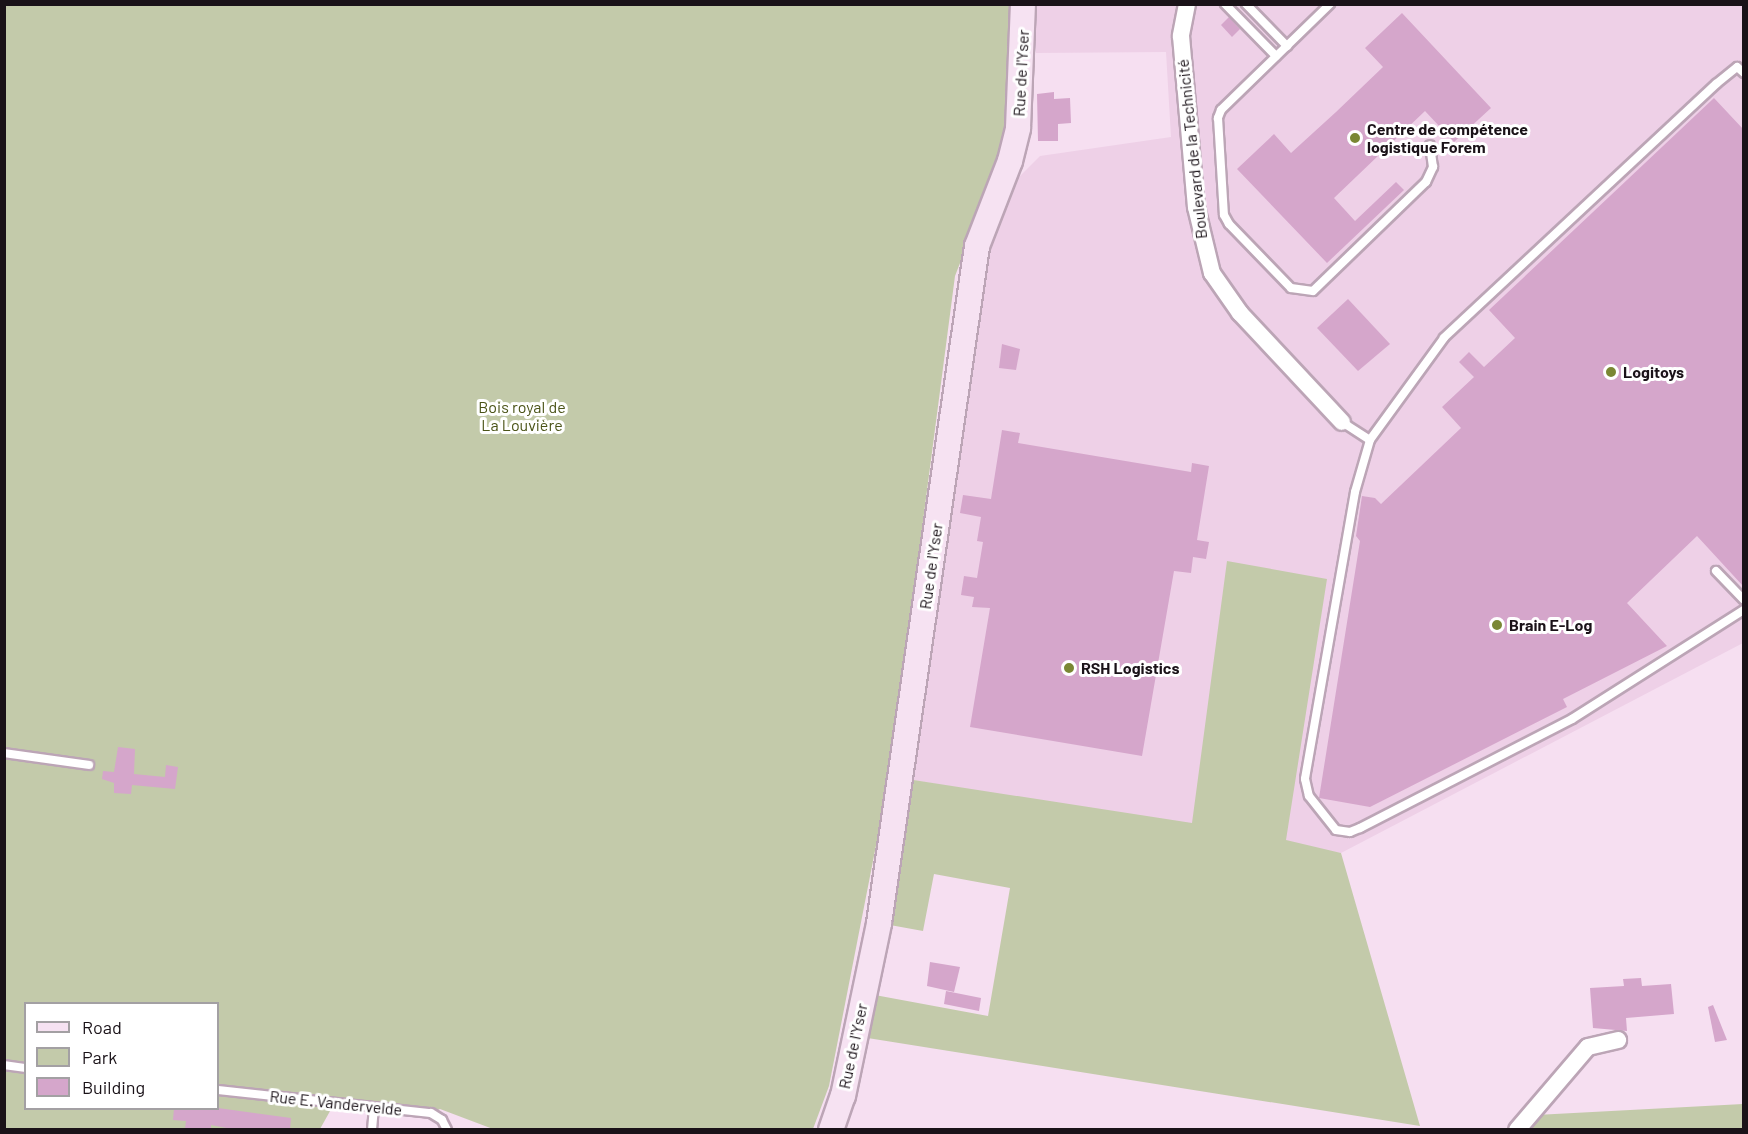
<!DOCTYPE html>
<meta charset="utf-8">
<style>
body{margin:0}
#map{position:relative;width:1748px;height:1134px;overflow:hidden;background:#f6dff1;font-family:Barlow,sans-serif}
div>[style]{position:absolute}
[style*='--x']{left:calc(var(--x)*1px);top:calc(var(--y)*1px);width:calc(var(--w)*1px);rotate:calc(var(--a)*1deg)}
.built>*{inset:0;background:#eed0e7}
.green>*{inset:0;background:#c3caaa}
.building>*{inset:0;background:#d5a6cb}
.roads{filter:drop-shadow(2px 0 #bca5b6) drop-shadow(-2px 0 #bca5b6) drop-shadow(0 2px #bca5b6) drop-shadow(0 -2px #bca5b6)}
.lane>*{height:8px;margin:-4px;padding:0 4px;transform-origin:4px;border-radius:4px;background:#fff}
.street>*{height:16px;margin:-8px;padding:0 8px;transform-origin:8px;border-radius:8px;background:#fff}
.secondary>*{height:24px;margin:-12px;padding:0 12px;transform-origin:12px;border-radius:12px;background:#f6e2f2}
.dots>*{width:16px;height:16px;translate:-50% -50%;box-sizing:border-box;border:3px solid #fff;border-radius:50%}
span{translate:-50% -50%;white-space:nowrap;text-align:center;line-height:1.15;-webkit-text-stroke:6px #fff;paint-order:stroke}
.street-label{font-size:16px;color:#1a1218}
.poi-label{font-size:16px;color:#1a1218;font-weight:700}
.left{translate:0 -50%;text-align:left}
.park-label{font-size:16px;color:#4b5418}
.frame{position:absolute;inset:0;border:6px solid #1a1218;pointer-events:none}
.legend{position:absolute;left:24px;top:1002px;width:195px;height:108px;box-sizing:border-box;background:#fff;border:2px solid #a3a0a3;margin:0;padding:8px 10px;list-style:none;font-size:18px;color:#1a1218}
.legend li{display:flex;align-items:center;gap:12px;height:30px}
.legend b{width:30px;border:2px solid #a3a0a3}
</style>
<div id="map">
<div class="built">
<i style="clip-path:polygon(1035px 5px,1743px 5px,1743px 643px,1341px 853px,907px 779px,986px 249px,1014px 182px,1040px 156px,1171px 137px,1166px 52px,1036px 53px)"></i>
</div>
<div class="green">
<i style="clip-path:polygon(evenodd,5px 5px,1012px 5px,1013px 93px,1000px 160px,955px 276px,890px 774px,829px 1086px,813px 1129px,493px 1129px,440px 1109px,431px 1113px,334px 1104px,320px 1129px,5px 1130px,5px 5px,26px 1004px,218px 1004px,218px 1108px,26px 1108px,26px 1004px)"></i>
<i style="clip-path:polygon(1227px 561px,1327px 579px,1286px 840px,1341px 853px,1420px 1126px,855px 1036px,864px 993px,988px 1016px,1010px 888px,934px 874px,923px 931px,879px 923px,907px 779px,1192px 823px)"></i>
<i style="clip-path:polygon(1743px 1104px,1743px 1129px,1523px 1130px,1536px 1115px)"></i>
</div>
<div class="building">
<i style="clip-path:polygon(1402px 13px,1491px 108px,1454px 142px,1425px 111px,1334px 198px,1355px 221px,1396px 182px,1404px 190px,1327px 263px,1237px 169px,1274px 134px,1291px 153px,1336px 112px,1383px 67px,1365px 48px)"></i>
<i style="clip-path:polygon(1229px 17px,1240px 29px,1232px 37px,1221px 25px)"></i>
<i style="clip-path:polygon(1054px 92px,1054px 99px,1070px 98px,1071px 123px,1058px 124px,1058px 141px,1038px 141px,1037px 94px)"></i>
<i style="clip-path:polygon(1714px 98px,1743px 129px,1743px 586px,1697px 536px,1627px 603px,1667px 646px,1563px 699px,1567px 707px,1370px 807px,1319px 798px,1360px 541px,1356px 536px,1362px 496px,1375px 498px,1381px 504px,1461px 428px,1442px 407px,1474px 377px,1459px 362px,1469px 352px,1484px 367px,1515px 338px,1489px 310px)"></i>
<i style="clip-path:polygon(1348px 299px,1390px 344px,1358px 371px,1317px 328px)"></i>
<i style="clip-path:polygon(1002px 344px,1020px 349px,1016px 370px,999px 368px)"></i>
<i style="clip-path:polygon(1002px 430px,1020px 433px,1018px 443px,1191px 472px,1192px 463px,1209px 466px,1197px 540px,1209px 542px,1206px 559px,1193px 557px,1191px 573px,1174px 571px,1142px 756px,970px 727px,990px 608px,972px 607px,974px 597px,961px 595px,964px 576px,977px 578px,983px 542px,977px 541px,981px 517px,960px 513px,963px 495px,991px 499px)"></i>
<i style="clip-path:polygon(118px 747px,135px 749px,134px 774px,165px 777px,166px 765px,178px 767px,175px 789px,132px 785px,131px 794px,114px 793px,114px 783px,102px 779px,103px 771px,114px 772px)"></i>
<i style="clip-path:polygon(930px 962px,960px 967px,954px 992px,927px 986px)"></i>
<i style="clip-path:polygon(1641px 978px,1642px 986px,1671px 984px,1674px 1014px,1626px 1018px,1627px 1031px,1593px 1028px,1590px 988px,1624px 986px,1623px 979px)"></i>
<i style="clip-path:polygon(946px 991px,981px 998px,979px 1011px,944px 1004px)"></i>
<i style="clip-path:polygon(1713px 1005px,1727px 1040px,1715px 1042px,1708px 1007px)"></i>
<i style="clip-path:polygon(174px 1108px,218px 1108px,291px 1118px,290px 1130px,237px 1130px,211px 1125px,211px 1130px,192px 1130px,185px 1129px,186px 1121px,173px 1120px)"></i>
</div>
<div class="roads">
<div class="lane">
<i style="--x:1225;--y:4;--w:73;--a:45.6"></i>
<i style="--x:1246;--y:4;--w:59;--a:45.7"></i>
<i style="--x:1330;--y:4;--w:152;--a:135.8"></i>
<i style="--x:1221;--y:110;--w:9;--a:111"></i>
<i style="--x:1218;--y:118;--w:97;--a:86.5"></i>
<i style="--x:1224;--y:215;--w:10;--a:61"></i>
<i style="--x:1229;--y:224;--w:89;--a:45.9"></i>
<i style="--x:1291;--y:288;--w:22;--a:8"></i>
<i style="--x:1313;--y:291;--w:157;--a:-44"></i>
<i style="--x:1426;--y:182;--w:17;--a:-65"></i>
<i style="--x:1433;--y:167;--w:22;--a:-98"></i>
<i style="--x:1744;--y:73;--w:9;--a:-139"></i>
<i style="--x:1737;--y:67;--w:27;--a:141"></i>
<i style="--x:1716;--y:84;--w:372;--a:137"></i>
<i style="--x:1444;--y:338;--w:126;--a:126"></i>
<i style="--x:1370;--y:440;--w:54;--a:106.1"></i>
<i style="--x:1355;--y:492;--w:291;--a:99.9"></i>
<i style="--x:1305;--y:779;--w:17;--a:77"></i>
<i style="--x:1309;--y:796;--w:43;--a:51.5"></i>
<i style="--x:1336;--y:830;--w:14;--a:8"></i>
<i style="--x:1350;--y:832;--w:11;--a:-22"></i>
<i style="--x:1360;--y:828;--w:238;--a:-27.2"></i>
<i style="--x:1572;--y:719;--w:204;--a:-32.4"></i>
<i style="--x:1342;--y:422;--w:33;--a:33"></i>
<i style="--x:1716;--y:571;--w:40;--a:46"></i>
<i style="--x:4;--y:753;--w:86;--a:8"></i>
<i style="--x:4;--y:1065;--w:22;--a:8"></i>
<i style="--x:218;--y:1090;--w:214;--a:6.2"></i>
<i style="--x:431;--y:1113;--w:13;--a:32"></i>
<i style="--x:442;--y:1120;--w:11;--a:63"></i>
<i style="--x:372;--y:1130;--w:22;--a:-85"></i>
</div>
<div class="street">
<i style="--x:1187;--y:4;--w:33;--a:101"></i>
<i style="--x:1181;--y:36;--w:172;--a:85"></i>
<i style="--x:1196;--y:207;--w:68;--a:76.4"></i>
<i style="--x:1212;--y:273;--w:49;--a:55"></i>
<i style="--x:1240;--y:313;--w:149;--a:46.9"></i>
<i style="--x:1517;--y:1130;--w:109;--a:-49.5"></i>
<i style="--x:1588;--y:1047;--w:31;--a:-13"></i>
</div>
<div class="secondary">
<i style="--x:831;--y:1130;--w:36;--a:-71"></i>
<i style="--x:843;--y:1096;--w:177;--a:-78.2"></i>
<i style="--x:879;--y:923;--w:684;--a:-81.76"></i>
<i style="--x:977;--y:246;--w:91;--a:-68.8"></i>
<i style="--x:1010;--y:161;--w:34;--a:-76"></i>
<i style="--x:1018;--y:128;--w:124;--a:-87.7"></i>
</div>
</div>
<div class="dots">
<i style="left:1355px;top:138px;background:#7a8734"></i>
<i style="left:1611px;top:372px;background:#7a8734"></i>
<i style="left:1497px;top:625px;background:#7a8734"></i>
<i style="left:1069px;top:668px;background:#7a8734"></i>
</div>
<div class="street-label">
<span style="left:1021px;top:73px;rotate:-87deg">Rue de l'Yser</span>
<span style="left:1192px;top:149px;rotate:-96deg">Boulevard de la Technicité</span>
<span style="left:931px;top:566px;rotate:-82deg">Rue de l'Yser</span>
<span style="left:853px;top:1046px;rotate:-78deg">Rue de l'Yser</span>
<span style="left:336px;top:1103px;rotate:6deg">Rue E. Vandervelde</span>
</div>
<div class="poi-label">
<span class="left" style="left:1367px;top:138px">Centre de compétence<br>logistique Forem</span>
<span class="left" style="left:1623px;top:372px">Logitoys</span>
<span class="left" style="left:1509px;top:625px">Brain E-Log</span>
<span class="left" style="left:1081px;top:668px">RSH Logistics</span>
</div>
<div class="park-label">
<span style="left:522px;top:416px">Bois royal de<br>La Louvière</span>
</div>
<div class="frame"></div>
<ul class="legend">
<li><b style="height:8px;background:#f6e2f2"></b>Road</li>
<li><b style="height:16px;background:#c3caaa"></b>Park</li>
<li><b style="height:16px;background:#d5a6cb"></b>Building</li>
</ul>
</div>
